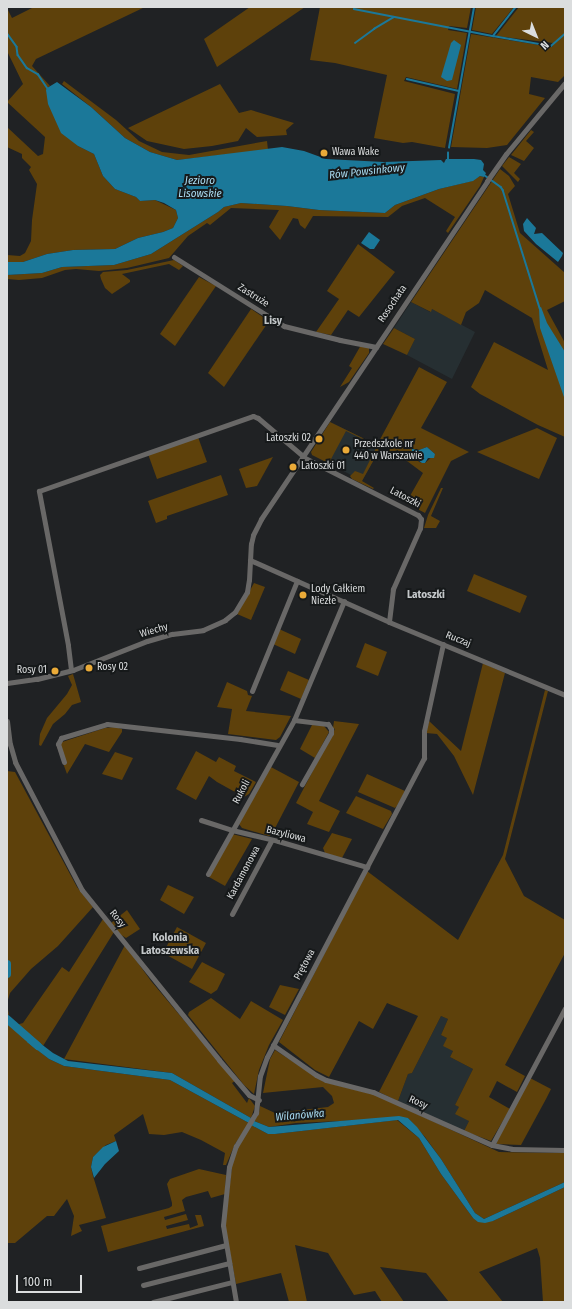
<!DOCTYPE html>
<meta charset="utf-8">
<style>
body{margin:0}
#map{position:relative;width:572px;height:1309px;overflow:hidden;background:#202224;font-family:"Fira Sans Condensed",sans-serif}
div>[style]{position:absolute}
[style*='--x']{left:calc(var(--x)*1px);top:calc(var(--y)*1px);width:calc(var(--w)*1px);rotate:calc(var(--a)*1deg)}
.built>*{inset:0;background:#262f32}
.green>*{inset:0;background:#5e410b}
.water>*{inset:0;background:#1b7899}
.stream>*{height:1.5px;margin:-0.75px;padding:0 0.75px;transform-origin:0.75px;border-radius:0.75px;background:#1b7899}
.river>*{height:8px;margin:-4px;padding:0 4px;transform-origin:4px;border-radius:4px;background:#1b7899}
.minor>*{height:5px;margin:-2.5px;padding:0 2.5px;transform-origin:2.5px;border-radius:2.5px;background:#696867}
.dots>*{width:11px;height:11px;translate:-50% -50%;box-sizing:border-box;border:2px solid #16191a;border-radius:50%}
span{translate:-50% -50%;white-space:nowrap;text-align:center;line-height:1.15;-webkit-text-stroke:4px #16191a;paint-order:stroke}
.poi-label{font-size:10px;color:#dbddde}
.left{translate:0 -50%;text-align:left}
.right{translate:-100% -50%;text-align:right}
.street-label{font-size:10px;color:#dbddde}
.water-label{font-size:11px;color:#a9dbf1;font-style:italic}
.neighbourhood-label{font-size:11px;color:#c3c7c9;font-weight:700}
.frame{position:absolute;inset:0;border:8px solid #dbddde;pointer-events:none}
.north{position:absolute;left:516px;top:16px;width:40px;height:40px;-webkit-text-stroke:3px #16191a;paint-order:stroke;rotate:137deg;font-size:11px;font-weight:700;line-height:16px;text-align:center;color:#dbddde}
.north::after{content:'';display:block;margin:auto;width:14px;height:18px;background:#dbddde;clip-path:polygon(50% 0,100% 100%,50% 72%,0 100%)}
.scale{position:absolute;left:16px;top:1275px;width:66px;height:18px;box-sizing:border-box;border:2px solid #dbddde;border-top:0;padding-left:5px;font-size:12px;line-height:14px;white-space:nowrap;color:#dbddde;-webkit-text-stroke:3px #16191a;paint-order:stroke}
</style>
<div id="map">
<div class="built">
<i style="clip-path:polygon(411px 302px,430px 312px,432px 309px,475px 332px,452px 379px,407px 355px,415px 339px,394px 328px)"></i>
<i style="clip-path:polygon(332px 423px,381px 447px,362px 481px,312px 454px)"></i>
<i style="clip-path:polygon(441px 1016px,448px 1019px,441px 1035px,447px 1038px,453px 1051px,450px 1057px,473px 1069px,455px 1105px,459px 1107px,469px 1121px,464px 1131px,398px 1101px,408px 1074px,412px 1073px)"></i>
</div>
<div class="green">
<i style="clip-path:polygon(34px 7px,145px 7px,36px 59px,32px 66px,50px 86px,47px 88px,78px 146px,94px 154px,103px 176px,115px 189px,136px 197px,140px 201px,155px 200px,176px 210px,178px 218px,173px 228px,163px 232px,138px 238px,115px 249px,73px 250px,47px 254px,23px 262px,7px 262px,7px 255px,20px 256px,25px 253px,31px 241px,32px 220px,37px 184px,29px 170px,31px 167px,22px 158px,22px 154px,7px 147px,7px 127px,38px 156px,43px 154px,45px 137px,7px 102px,23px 84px,7px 51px,7px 8px,12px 18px)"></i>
<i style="clip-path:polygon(250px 7px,305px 7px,217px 67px,204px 39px)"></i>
<i style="clip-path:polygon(320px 7px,471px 7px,467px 28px,449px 26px,448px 30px,467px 33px,457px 89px,406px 77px,404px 81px,455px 94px,445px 148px,412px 142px,403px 143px,374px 138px,387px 75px,335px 63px,310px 60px)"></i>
<i style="clip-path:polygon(476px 7px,514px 7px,492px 34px,472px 30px)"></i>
<i style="clip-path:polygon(519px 7px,565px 7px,565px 75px,558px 82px,531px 77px,529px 94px,545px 98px,507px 145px,487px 148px,451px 147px,471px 34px,552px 47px,553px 43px,496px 36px)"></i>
<i style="clip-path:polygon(64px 81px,116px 120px,139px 141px,162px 152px,189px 155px,267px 141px,268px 150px,177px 160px,150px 152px,125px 138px,91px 107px,62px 84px)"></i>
<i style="clip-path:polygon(220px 84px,239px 113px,251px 110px,294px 123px,286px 130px,287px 135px,257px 137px,246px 128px,238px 141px,212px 146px,184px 149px,147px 141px,128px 128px)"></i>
<i style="clip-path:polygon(531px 130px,534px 132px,526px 141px,534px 148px,524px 161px,511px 155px)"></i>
<i style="clip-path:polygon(509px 157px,521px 164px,514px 173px,520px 179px,518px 182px,502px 166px)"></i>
<i style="clip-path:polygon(500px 169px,509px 176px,515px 186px,508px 194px,520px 233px,565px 273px,565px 301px,547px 310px,565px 343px,565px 437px,538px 425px,480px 394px,471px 387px,494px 342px,548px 370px,532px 318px,485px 290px,479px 303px,466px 312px,461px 325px,432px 309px,431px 312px,411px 302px)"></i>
<i style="clip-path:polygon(480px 176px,484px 177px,480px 186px,448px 233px,446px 231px,455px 217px,425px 198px,402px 206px,388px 217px,313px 216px,305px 229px,300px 225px,298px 219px,293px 218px,280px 240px,269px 227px,279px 210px,231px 208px,210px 225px,207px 223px,188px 236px,169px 258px,127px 268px,99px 271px,76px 269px,65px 270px,42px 278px,19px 280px,7px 279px,7px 275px,42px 273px,62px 267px,114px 265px,151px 254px,218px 212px,224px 207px,241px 203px,287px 206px,319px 210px,385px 213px,395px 205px,439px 189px,472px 181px)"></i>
<i style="clip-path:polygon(358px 244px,395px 272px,359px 317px,348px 310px,331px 335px,316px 332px,339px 299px,327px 291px)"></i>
<i style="clip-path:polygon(174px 260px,183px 266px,179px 270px,169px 264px,122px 274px,130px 280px,130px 282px,112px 294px,105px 288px,101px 279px,100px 275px,103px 272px,127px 270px)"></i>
<i style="clip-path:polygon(199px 277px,216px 286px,175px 346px,160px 334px)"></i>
<i style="clip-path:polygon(251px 309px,269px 321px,224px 387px,208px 373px)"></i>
<i style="clip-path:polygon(394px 328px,415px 339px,407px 355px,383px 344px)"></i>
<i style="clip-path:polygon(361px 345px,369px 346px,369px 353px,349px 382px,340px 387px,352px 368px,349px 366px)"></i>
<i style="clip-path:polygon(evenodd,419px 367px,447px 382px,421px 428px,469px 452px,451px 461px,425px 513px,406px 503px,423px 473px,403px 458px,381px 447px,362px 481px,374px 488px,373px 489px,352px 479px,350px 476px,355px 471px,363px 474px,377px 446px,346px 431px,330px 461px,333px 459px,331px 463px,338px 468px,312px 455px,311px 452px,330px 422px,377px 445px,419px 367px,427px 447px,435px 454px,425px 463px,419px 462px,412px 449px,419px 450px,427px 447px)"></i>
<i style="clip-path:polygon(537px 428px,557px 438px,539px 479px,477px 452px)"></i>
<i style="clip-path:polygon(198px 437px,207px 462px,157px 479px,148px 454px)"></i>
<i style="clip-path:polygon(273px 457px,257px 486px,246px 488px,239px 469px)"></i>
<i style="clip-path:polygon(221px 475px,228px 495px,167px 516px,167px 519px,156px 523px,148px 501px)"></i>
<i style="clip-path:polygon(441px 488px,443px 488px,431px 516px,440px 521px,436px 528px,424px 528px,428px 515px)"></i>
<i style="clip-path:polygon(474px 574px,527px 596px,520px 613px,467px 591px)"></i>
<i style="clip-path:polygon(254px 583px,265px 587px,251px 620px,237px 614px)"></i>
<i style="clip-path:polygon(279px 629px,301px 639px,295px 654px,273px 644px)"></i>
<i style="clip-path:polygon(365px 643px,387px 652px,378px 676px,356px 667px)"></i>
<i style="clip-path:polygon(483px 663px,505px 673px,473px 795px,454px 756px,437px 734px,426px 733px,429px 721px,461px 751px)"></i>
<i style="clip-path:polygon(288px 671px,309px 680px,301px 699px,280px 690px)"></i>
<i style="clip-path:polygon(73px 674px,81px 702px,72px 705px,65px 714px,53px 724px,41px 746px,39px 745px,40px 734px,47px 718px,67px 694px,72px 685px,68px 676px)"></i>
<i style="clip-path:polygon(227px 682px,247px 691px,248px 695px,252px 696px,246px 711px,291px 716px,280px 737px,276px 740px,228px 734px,232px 709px,217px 707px)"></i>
<i style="clip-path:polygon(545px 690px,548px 691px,505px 859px,524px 896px,565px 920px,565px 953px,505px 1065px,525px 1076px,517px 1092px,497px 1081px,489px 1097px,510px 1109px,491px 1141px,464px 1131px,469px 1121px,455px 1114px,459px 1107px,455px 1105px,473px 1069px,450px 1057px,453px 1051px,443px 1046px,447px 1038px,441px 1035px,448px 1019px,441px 1016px,412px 1073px,408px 1074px,398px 1101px,379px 1092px,418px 1016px,387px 1003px,373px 1029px,359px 1021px,329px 1077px,315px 1070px,279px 1042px,367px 871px,458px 940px,503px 855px)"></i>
<i style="clip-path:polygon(334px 721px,359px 724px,319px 801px,340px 811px,329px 832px,307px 824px,313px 812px,296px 803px,335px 729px,333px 728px)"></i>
<i style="clip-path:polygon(312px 725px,324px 726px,329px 732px,315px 758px,300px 749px)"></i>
<i style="clip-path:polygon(115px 727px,122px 729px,122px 732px,109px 752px,85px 744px,67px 774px,56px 744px,105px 728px)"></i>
<i style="clip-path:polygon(196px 751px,216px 762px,219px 757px,236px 766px,234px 771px,256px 782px,249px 794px,244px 797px,217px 782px,209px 776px,196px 800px,176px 789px)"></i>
<i style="clip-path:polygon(115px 752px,133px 758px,122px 780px,102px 774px)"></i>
<i style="clip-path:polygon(269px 766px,299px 782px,272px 834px,269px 836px,242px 828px,239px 824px)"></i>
<i style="clip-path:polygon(7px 771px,15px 772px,77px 887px,93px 907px,58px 946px,31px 969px,10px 993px,7px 1003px,9px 1015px,7px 1014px)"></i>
<i style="clip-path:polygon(367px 774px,405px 791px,397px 806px,395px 808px,358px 792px)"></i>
<i style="clip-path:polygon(356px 796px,391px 811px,392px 814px,383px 829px,346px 813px)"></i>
<i style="clip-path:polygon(332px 833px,352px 839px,342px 858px,325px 853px,323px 848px)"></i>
<i style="clip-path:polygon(232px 834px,252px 839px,225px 886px,209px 877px)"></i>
<i style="clip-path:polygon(168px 885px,194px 897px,184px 914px,160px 900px)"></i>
<i style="clip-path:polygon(127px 910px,140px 929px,126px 938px,118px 933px,111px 923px)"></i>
<i style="clip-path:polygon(103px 919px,114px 932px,43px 1046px,32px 1037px,28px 1042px,49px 1059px,64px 1066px,170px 1080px,249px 1123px,235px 1144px,226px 1165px,223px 1165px,225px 1153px,201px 1140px,182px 1132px,164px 1135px,149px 1134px,143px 1114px,114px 1135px,116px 1141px,106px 1145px,93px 1157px,91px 1167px,93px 1176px,106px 1218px,79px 1225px,82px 1231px,71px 1236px,74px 1216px,67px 1199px,54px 1216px,47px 1216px,15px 1243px,7px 1243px,7px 1020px,16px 1025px,23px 1023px,62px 967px,69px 972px)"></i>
<i style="clip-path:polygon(177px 927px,206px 943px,192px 969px,163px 953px)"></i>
<i style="clip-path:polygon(125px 945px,151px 981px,235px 1081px,232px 1083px,247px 1103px,249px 1098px,255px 1106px,251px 1118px,172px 1073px,64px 1059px)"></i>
<i style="clip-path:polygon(202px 962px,225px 974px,217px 990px,211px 994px,189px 982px)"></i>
<i style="clip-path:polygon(280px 985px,299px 989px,285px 1015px,269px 1007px)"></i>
<i style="clip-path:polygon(211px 998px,240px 1019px,251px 1001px,283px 1020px,269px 1045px,259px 1070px,254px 1094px,244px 1085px,188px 1015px,189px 1012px)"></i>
<i style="clip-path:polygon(275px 1050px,324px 1082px,376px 1095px,499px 1152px,565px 1153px,565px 1182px,484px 1219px,475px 1213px,441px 1159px,425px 1137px,408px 1118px,296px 1123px,269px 1127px,254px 1121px,259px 1113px,260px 1106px,275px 1113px,328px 1107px,334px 1103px,332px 1096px,323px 1087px,263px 1093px,270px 1059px)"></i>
<i style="clip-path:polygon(530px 1078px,551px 1089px,546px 1099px,521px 1145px,497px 1144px,496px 1140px)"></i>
<i style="clip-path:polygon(397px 1120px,419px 1138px,441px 1174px,473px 1218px,493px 1221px,565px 1187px,565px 1302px,543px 1302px,540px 1258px,537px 1248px,479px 1272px,503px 1302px,449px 1302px,426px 1273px,380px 1267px,404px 1302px,382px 1302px,375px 1291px,354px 1295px,328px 1253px,295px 1245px,307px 1302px,289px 1302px,281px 1273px,236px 1284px,225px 1226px,233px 1157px,239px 1144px,251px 1125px,268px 1134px,275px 1134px)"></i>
<i style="clip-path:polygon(199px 1169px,226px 1175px,225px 1194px,211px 1198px,208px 1191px,186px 1197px,182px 1200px,185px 1211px,164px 1217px,165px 1220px,186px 1214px,188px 1220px,166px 1226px,167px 1229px,189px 1224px,190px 1228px,198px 1225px,195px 1215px,201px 1215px,204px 1226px,108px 1252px,101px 1226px,169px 1208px,172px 1206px,172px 1203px,167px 1184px,170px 1179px)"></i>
</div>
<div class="water">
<i style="clip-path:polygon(454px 40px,461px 45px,452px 80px,447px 81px,441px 77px,451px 43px)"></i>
<i style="clip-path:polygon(57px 82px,91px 107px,125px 138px,150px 152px,177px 160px,282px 147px,304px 151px,326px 159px,384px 162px,441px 160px,444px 163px,446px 159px,474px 159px,481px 160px,484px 164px,483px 170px,486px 173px,484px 177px,480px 176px,473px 181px,439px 189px,395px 205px,385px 213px,319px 210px,287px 206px,241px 203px,224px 207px,218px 212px,151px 254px,114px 265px,62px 267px,42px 273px,7px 275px,7px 262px,23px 262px,47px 254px,73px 250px,115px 249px,138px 238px,163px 232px,173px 228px,178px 218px,176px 210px,164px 203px,155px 200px,140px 201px,136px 197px,115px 189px,103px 176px,94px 154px,78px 146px,61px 133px,48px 104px,46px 90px,47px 88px)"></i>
<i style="clip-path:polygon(527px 218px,536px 228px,534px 234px,542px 233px,563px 253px,562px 256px,558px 262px,536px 244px,524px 231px,523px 224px)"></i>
<i style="clip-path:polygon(369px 232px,380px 240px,374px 249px,370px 249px,361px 243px)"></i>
<i style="clip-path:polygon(541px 307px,547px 323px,565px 352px,565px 400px,540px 328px,539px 308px)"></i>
<i style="clip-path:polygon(427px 447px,435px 454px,434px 458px,428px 458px,425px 463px,422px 463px,411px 455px,412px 449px,419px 450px)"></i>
<i style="clip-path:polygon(32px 1037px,53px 1053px,68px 1061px,172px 1073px,251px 1118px,249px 1123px,170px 1080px,64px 1066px,49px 1059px,27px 1042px)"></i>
<i style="clip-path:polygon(399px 1116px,408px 1118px,417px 1127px,441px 1159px,475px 1213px,484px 1219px,565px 1182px,565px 1187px,493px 1221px,485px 1223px,478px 1222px,473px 1218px,441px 1174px,419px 1138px,398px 1120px,275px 1134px,268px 1134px,251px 1125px,254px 1121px,269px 1127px)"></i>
<i style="clip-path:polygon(116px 1141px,119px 1151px,105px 1164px,94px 1178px,91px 1167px,93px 1157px,103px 1147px)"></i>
</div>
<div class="stream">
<i style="--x:354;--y:9;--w:142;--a:11"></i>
<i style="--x:493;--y:36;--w:37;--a:-52"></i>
<i style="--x:7;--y:33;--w:17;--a:54"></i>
<i style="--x:17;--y:47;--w:8;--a:83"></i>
<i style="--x:18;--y:55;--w:16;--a:55"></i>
<i style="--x:27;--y:68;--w:13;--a:29"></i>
<i style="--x:38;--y:74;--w:18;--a:56"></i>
<i style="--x:493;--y:36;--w:59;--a:9.8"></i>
<i style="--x:551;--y:46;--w:18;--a:-41"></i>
<i style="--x:355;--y:43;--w:24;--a:-36"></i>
<i style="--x:374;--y:29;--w:23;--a:-31"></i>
<i style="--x:407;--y:79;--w:53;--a:13"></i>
<i style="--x:449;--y:148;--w:143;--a:-79.9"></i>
<i style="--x:448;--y:161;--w:8;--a:-90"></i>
<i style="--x:483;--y:174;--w:22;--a:36"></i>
<i style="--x:501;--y:187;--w:4;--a:56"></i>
<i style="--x:503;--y:190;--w:124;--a:72.6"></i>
</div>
<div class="river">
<i style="--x:7;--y:964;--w:10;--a:90"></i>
<i style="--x:7;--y:1019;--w:41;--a:41.1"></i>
</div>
<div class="minor">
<i style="--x:174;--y:257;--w:130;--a:32.1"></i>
<i style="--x:284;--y:326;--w:58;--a:14"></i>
<i style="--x:340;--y:340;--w:37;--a:11"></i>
<i style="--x:303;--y:457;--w:129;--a:26.8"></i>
<i style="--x:418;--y:515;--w:5;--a:53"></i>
<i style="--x:421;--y:519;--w:9;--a:96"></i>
<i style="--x:420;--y:528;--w:67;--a:113.9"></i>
<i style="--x:393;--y:589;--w:33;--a:97"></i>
<i style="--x:250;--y:560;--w:152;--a:24"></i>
<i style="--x:389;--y:622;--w:191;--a:22.5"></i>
<i style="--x:71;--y:670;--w:25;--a:-97"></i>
<i style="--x:68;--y:645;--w:157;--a:-100.7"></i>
<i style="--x:39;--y:491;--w:227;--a:-19.3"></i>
<i style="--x:253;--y:416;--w:5;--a:22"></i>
<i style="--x:258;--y:418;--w:59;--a:40.2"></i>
<i style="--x:7;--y:683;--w:30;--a:-8"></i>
<i style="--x:37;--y:679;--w:37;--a:-14"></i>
<i style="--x:73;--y:670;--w:79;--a:-21.4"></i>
<i style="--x:147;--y:641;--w:26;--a:-16"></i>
<i style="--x:172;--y:634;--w:31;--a:-7"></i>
<i style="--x:203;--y:630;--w:24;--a:-24"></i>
<i style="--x:225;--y:620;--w:13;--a:-39"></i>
<i style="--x:235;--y:612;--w:23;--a:-59"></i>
<i style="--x:247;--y:592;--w:12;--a:-81"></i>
<i style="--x:249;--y:580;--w:36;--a:-87"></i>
<i style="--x:251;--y:544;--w:9;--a:-77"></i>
<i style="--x:253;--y:535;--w:18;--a:-63"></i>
<i style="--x:261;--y:519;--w:407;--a:-56.2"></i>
<i style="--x:487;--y:181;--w:33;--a:-55"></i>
<i style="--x:506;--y:154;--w:92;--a:-50.3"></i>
<i style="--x:252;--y:691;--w:119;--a:-67.8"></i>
<i style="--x:294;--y:720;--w:34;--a:7"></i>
<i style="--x:328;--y:724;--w:6;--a:59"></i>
<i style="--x:331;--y:729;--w:4;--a:90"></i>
<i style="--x:331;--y:733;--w:59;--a:119.6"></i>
<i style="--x:7;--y:721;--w:23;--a:83"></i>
<i style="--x:10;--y:744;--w:19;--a:74"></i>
<i style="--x:15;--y:762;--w:144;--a:62.4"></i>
<i style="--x:82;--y:890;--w:218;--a:51.1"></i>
<i style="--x:219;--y:1060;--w:46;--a:49.4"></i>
<i style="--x:249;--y:1095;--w:11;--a:27"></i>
<i style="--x:64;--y:762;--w:19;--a:-108"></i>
<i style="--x:58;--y:744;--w:7;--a:-63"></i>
<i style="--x:61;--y:738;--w:48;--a:-16.9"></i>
<i style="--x:107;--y:724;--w:134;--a:6.4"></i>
<i style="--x:240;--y:739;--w:38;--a:9"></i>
<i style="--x:201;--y:820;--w:33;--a:18"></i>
<i style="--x:232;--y:830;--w:47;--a:13.4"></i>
<i style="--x:278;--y:841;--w:93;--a:16.3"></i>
<i style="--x:208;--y:874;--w:176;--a:-60.8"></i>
<i style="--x:294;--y:720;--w:129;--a:-67.2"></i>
<i style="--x:232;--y:914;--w:83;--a:-61.9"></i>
<i style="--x:273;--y:1045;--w:52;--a:34.9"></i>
<i style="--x:316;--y:1075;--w:11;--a:27"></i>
<i style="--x:326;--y:1080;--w:49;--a:14.3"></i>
<i style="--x:373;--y:1092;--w:130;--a:24"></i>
<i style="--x:492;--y:1145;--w:20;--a:11"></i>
<i style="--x:512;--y:1149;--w:53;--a:1.1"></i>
<i style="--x:492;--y:1145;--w:155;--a:-61.9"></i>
<i style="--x:139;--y:1268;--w:90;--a:-14.8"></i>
<i style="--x:143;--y:1285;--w:89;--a:-14.3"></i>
<i style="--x:153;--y:1302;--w:81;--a:-14.2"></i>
<i style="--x:236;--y:1302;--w:78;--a:-99.6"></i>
<i style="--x:223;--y:1225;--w:58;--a:-84.1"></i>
<i style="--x:229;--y:1167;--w:22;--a:-72"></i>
<i style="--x:236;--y:1146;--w:39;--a:-59"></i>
<i style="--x:256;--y:1113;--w:37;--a:-84"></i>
<i style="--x:260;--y:1076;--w:20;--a:-70"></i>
<i style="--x:267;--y:1057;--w:338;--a:-62.3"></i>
<i style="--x:424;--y:758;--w:27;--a:-90"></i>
<i style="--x:424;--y:731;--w:89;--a:-77.7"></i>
</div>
<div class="dots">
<i style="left:324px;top:153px;background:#eaaa38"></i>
<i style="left:319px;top:439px;background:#eaaa38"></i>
<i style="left:346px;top:450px;background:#eaaa38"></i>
<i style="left:293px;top:467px;background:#eaaa38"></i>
<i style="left:303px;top:595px;background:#eaaa38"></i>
<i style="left:89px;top:668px;background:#eaaa38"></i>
<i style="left:55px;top:671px;background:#eaaa38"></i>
</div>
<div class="poi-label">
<span class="left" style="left:332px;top:153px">Wawa Wake</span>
<span class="right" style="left:311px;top:439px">Latoszki 02</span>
<span class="left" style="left:354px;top:450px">Przedszkole nr<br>440 w Warszawie</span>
<span class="left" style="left:301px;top:467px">Latoszki 01</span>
<span class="left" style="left:311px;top:595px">Lody Całkiem<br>Niezłe</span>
<span class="left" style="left:97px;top:668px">Rosy 02</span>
<span class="right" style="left:47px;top:671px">Rosy 01</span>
</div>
<div class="street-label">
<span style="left:253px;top:296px;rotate:32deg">Zastruże</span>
<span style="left:393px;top:304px;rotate:-56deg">Rosochata</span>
<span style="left:405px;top:498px;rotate:28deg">Latoszki</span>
<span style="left:154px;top:631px;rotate:-16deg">Wiechy</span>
<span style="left:458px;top:640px;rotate:22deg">Ruczaj</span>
<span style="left:242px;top:792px;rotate:-62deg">Rukoli</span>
<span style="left:286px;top:835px;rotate:14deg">Bazyliowa</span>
<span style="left:244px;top:873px;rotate:-62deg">Kardamonowa</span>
<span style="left:117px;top:919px;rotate:51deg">Rosy</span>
<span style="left:305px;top:965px;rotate:-62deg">Prętowa</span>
<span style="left:418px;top:1103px;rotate:24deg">Rosy</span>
</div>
<div class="water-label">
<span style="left:367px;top:172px;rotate:-6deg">Rów Powsinkowy</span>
<span style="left:200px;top:188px">Jezioro<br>Lisowskie</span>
<span style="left:300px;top:1116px;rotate:-5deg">Wilanówka</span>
</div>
<div class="neighbourhood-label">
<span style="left:273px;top:321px">Lisy</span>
<span style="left:426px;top:595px">Latoszki</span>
<span style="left:170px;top:945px">Kolonia<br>Latoszewska</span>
</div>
<div class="frame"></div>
<div class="north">N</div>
<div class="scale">100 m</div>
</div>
